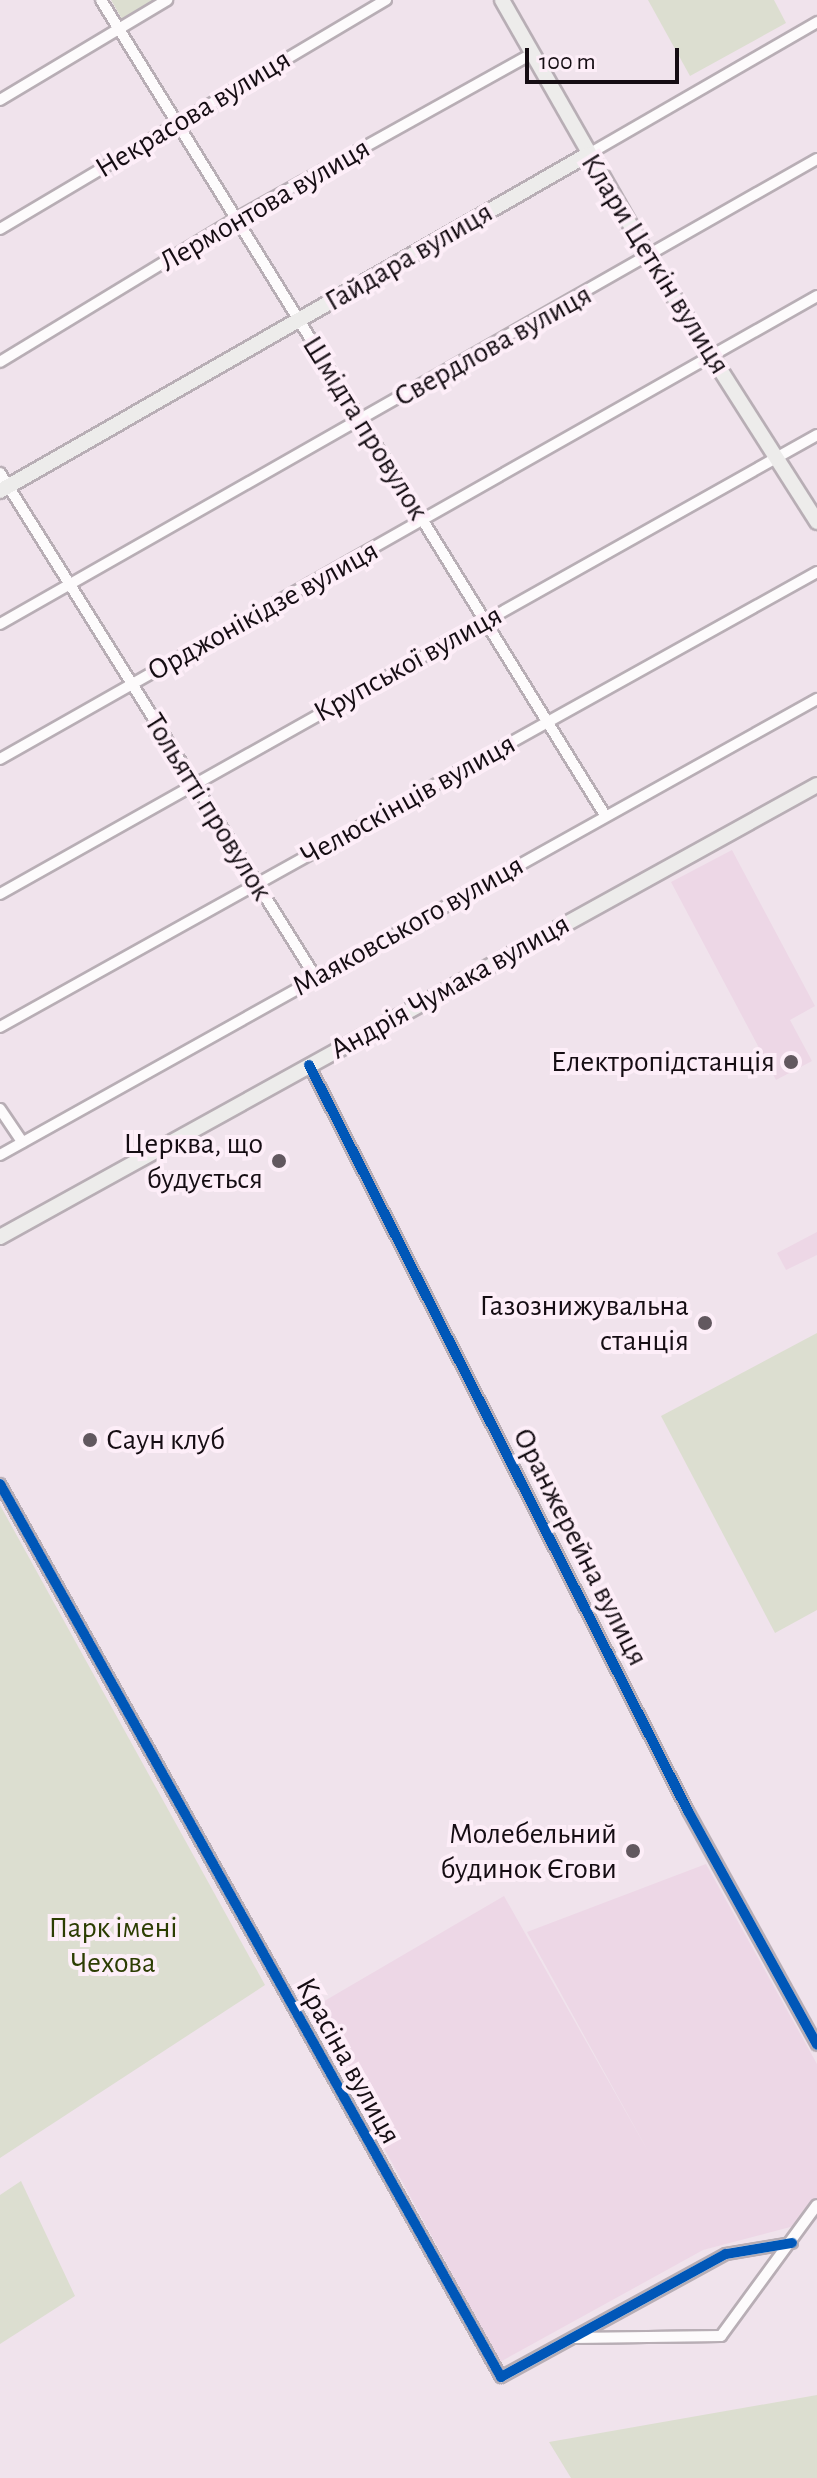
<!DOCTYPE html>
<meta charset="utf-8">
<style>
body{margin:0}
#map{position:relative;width:817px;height:2478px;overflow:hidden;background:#f0e3ec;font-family:"Alegreya Sans",sans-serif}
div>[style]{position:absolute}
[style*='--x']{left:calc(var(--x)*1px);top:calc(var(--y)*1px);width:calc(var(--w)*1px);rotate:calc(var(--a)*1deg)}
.built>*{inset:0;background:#edd7e6}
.green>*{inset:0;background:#dcded0}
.roads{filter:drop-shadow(2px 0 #b8aeb5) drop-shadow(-2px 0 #b8aeb5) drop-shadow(0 2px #b8aeb5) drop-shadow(0 -2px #b8aeb5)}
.street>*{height:10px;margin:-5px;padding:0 5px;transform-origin:5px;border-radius:5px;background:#fdfbfc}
.secondary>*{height:14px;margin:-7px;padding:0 7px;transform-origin:7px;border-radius:7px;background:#edeceb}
.cycleway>*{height:10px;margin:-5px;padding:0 5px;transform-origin:5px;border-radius:5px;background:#0057b8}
.dots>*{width:22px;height:22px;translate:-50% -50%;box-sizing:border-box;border:4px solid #fdeef8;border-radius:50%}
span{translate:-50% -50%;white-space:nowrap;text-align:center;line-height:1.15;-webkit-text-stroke:8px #fdeef8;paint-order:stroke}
.street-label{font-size:30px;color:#150d13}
.poi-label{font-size:30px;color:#150d13}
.right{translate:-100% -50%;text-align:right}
.left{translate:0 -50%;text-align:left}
.park-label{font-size:30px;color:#2c3d02}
.scale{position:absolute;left:525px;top:48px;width:154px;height:36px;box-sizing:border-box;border:4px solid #150d13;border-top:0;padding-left:10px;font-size:24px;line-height:28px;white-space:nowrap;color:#150d13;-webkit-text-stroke:6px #fdeef8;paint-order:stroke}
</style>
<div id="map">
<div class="built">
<i style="clip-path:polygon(732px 850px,815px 1006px,790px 1020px,812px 1061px,776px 1080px,671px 882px)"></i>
<i style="clip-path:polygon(817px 1232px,817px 1255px,786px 1270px,777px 1253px)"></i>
<i style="clip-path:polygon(706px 1864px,817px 2064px,817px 2220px,703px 2250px,500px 2362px,309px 2010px,504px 1896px,649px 2153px,527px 1932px)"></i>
</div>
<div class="green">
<i style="clip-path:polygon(111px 0,160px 0,123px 21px)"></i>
<i style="clip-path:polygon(648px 0,774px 0,786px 23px,690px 76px)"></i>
<i style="clip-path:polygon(817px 1333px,817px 1610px,775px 1633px,661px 1416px)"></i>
<i style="clip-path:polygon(0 1505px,265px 1985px,0 2158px)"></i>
<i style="clip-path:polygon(21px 2181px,75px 2296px,0 2344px,0 2195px)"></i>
<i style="clip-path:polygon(817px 2395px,817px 2478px,571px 2478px,549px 2442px)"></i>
</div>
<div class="roads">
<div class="street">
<i style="--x:101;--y:0;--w:958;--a:58.27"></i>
<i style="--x:0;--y:100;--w:195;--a:-30.9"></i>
<i style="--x:587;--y:155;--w:266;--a:-30"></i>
<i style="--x:0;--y:229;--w:449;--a:-30.7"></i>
<i style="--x:0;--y:362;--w:277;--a:-31.3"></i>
<i style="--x:237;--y:218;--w:338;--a:-29.1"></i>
<i style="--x:0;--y:473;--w:596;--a:57.96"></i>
<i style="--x:0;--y:624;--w:940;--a:-29.65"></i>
<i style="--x:0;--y:759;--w:939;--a:-29.54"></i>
<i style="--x:0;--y:894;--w:937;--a:-29.33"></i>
<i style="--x:0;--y:1027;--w:935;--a:-29.11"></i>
<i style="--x:309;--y:1065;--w:837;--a:63.07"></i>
<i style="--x:688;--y:1811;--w:267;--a:61.1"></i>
<i style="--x:0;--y:1109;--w:40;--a:56"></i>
<i style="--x:0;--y:1155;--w:936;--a:-29.17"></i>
<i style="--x:0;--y:1484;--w:1024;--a:60.71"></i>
<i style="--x:501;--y:2377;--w:256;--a:-28.7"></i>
<i style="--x:726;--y:2254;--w:67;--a:-9.5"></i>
<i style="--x:574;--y:2338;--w:147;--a:-0.8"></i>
<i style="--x:721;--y:2336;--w:162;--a:-53.8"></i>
</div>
<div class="secondary">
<i style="--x:502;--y:0;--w:297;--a:60.3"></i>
<i style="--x:649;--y:258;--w:313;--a:57.5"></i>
<i style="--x:0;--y:491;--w:676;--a:-29.79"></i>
<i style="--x:0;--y:1237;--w:934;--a:-28.95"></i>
</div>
</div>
<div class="cycleway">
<i style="--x:309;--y:1065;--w:837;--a:63.07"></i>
<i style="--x:688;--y:1811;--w:267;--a:61.1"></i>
<i style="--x:0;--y:1484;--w:1024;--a:60.71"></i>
<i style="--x:501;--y:2377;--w:256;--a:-28.7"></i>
<i style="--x:726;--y:2254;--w:67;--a:-9.5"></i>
</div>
<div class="dots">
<i style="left:791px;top:1062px;background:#62585f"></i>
<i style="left:279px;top:1161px;background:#62585f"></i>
<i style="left:705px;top:1323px;background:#62585f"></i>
<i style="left:90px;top:1440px;background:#62585f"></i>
<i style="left:633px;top:1851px;background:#62585f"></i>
</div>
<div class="street-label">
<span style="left:193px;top:114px;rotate:-31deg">Некрасова вулиця</span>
<span style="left:265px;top:205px;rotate:-30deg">Лермонтова вулиця</span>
<span style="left:409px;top:257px;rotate:-30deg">Гайдара вулиця</span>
<span style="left:655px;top:264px;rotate:58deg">Клари Цеткін вулиця</span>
<span style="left:493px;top:346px;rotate:-29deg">Свердлова вулиця</span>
<span style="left:365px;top:428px;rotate:58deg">Шмідта провулок</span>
<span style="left:263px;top:611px;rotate:-29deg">Орджонікідзе вулиця</span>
<span style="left:408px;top:664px;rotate:-29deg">Крупської вулиця</span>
<span style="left:408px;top:800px;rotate:-29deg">Челюскінців вулиця</span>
<span style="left:208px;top:807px;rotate:58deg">Тольятті провулок</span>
<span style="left:408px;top:926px;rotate:-29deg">Маяковського вулиця</span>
<span style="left:450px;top:987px;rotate:-29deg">Андрія Чумака вулиця</span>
<span style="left:580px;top:1547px;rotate:63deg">Оранжерейна вулиця</span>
<span style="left:348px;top:2061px;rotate:61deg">Красіна вулиця</span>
</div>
<div class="poi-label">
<span class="right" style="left:775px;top:1062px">Електропідстанція</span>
<span class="right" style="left:263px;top:1161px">Церква, що<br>будується</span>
<span class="right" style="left:689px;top:1323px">Газознижувальна<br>станція</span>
<span class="left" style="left:106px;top:1440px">Саун клуб</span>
<span class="right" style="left:617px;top:1851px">Молебельний<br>будинок Єгови</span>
</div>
<div class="park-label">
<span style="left:113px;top:1945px">Парк імені<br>Чехова</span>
</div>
<div class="scale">100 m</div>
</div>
